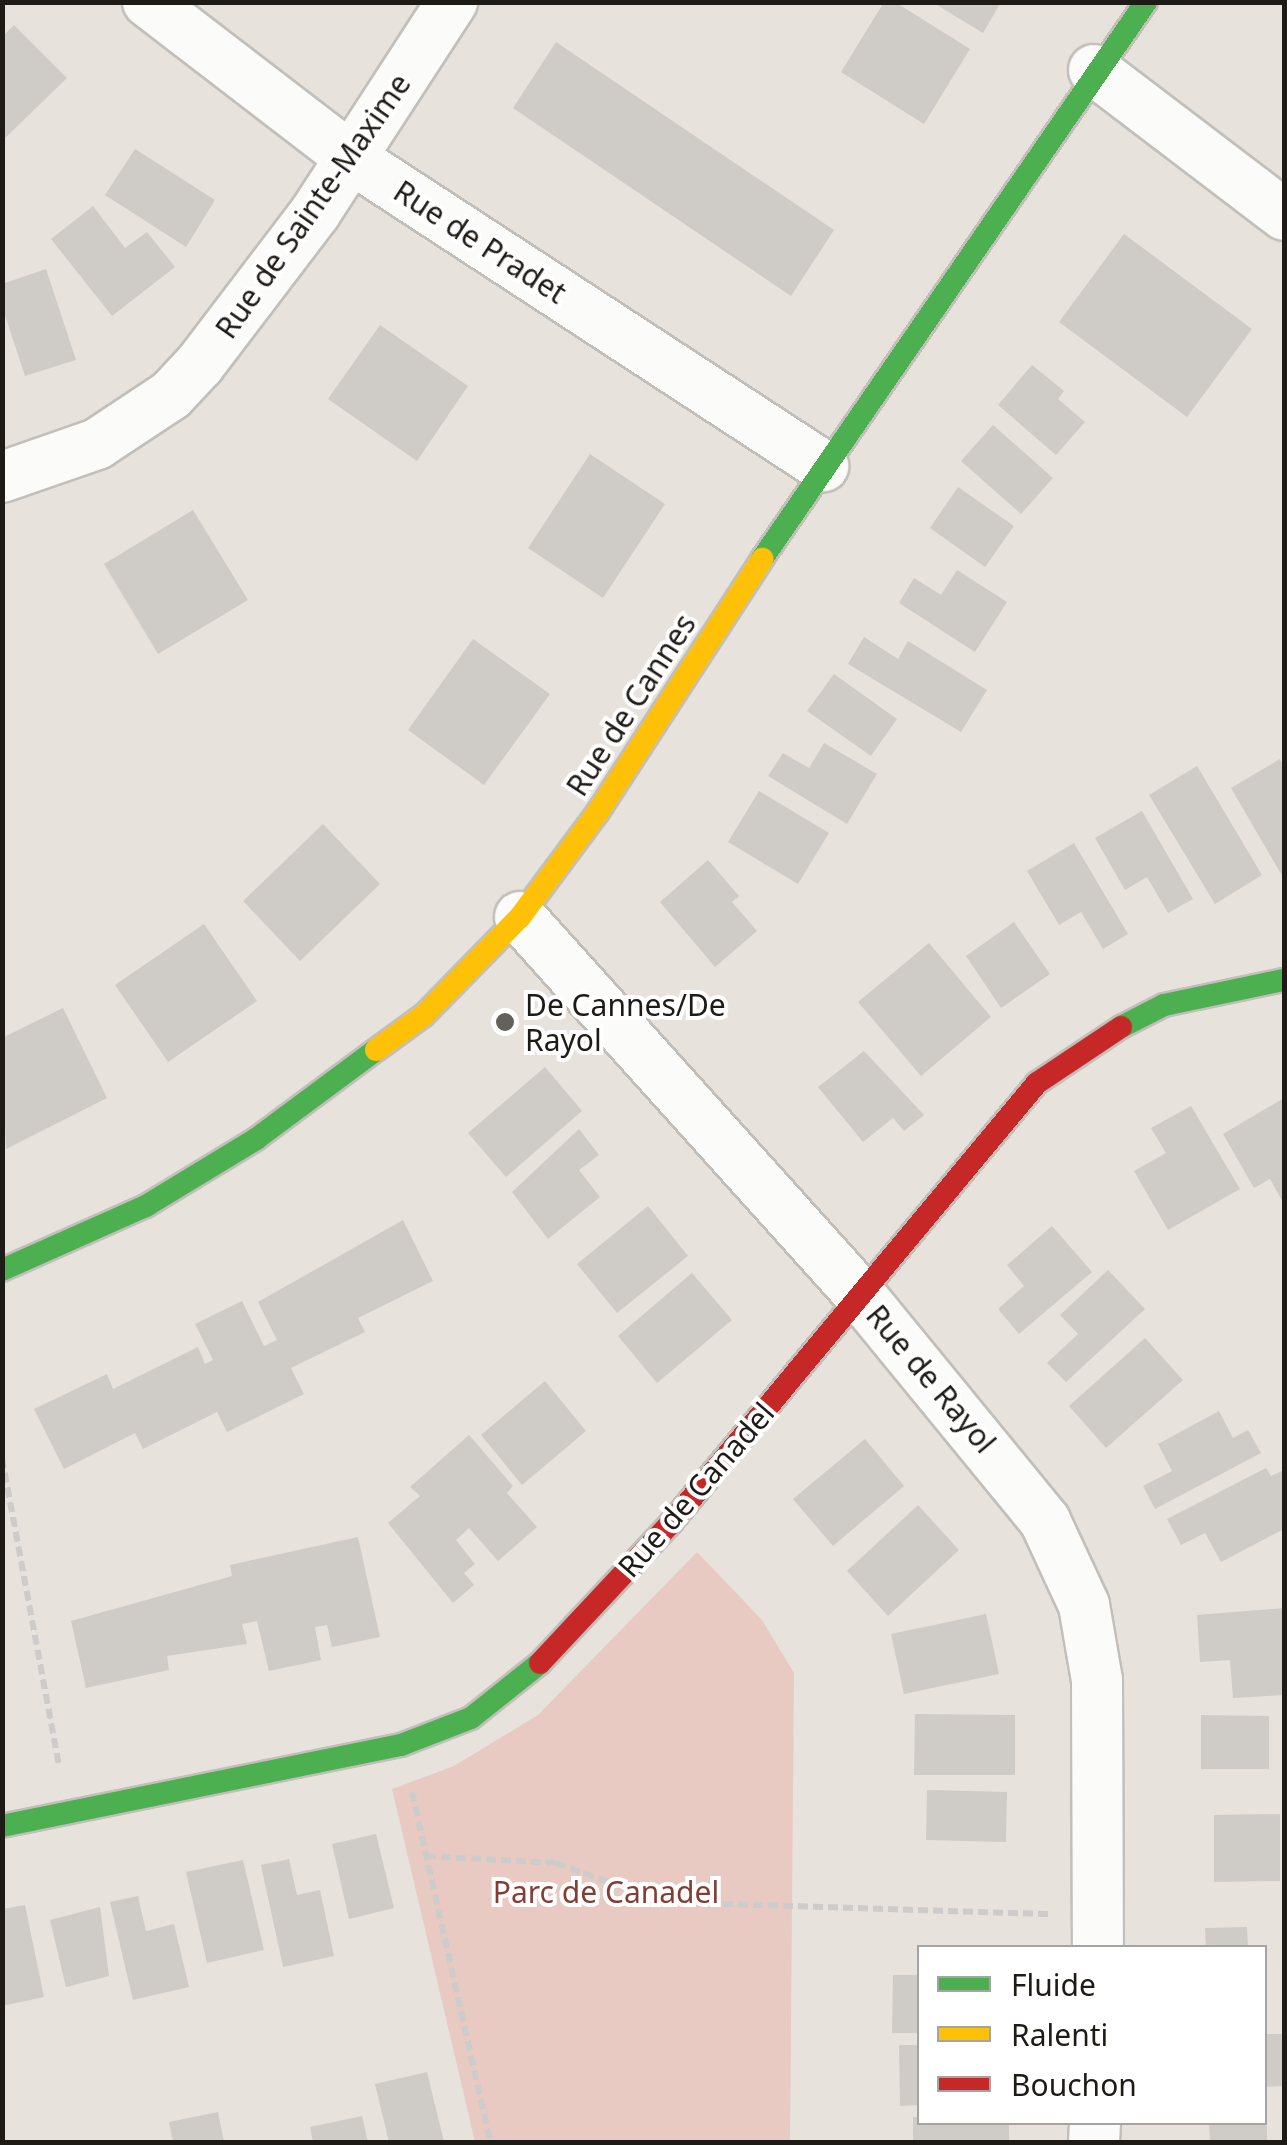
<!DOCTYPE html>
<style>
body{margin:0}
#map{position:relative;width:1287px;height:2145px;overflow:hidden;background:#e7e2dc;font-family:"Noto Sans",sans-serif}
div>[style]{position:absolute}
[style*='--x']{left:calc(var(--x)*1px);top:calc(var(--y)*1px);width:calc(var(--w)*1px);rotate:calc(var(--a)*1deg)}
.green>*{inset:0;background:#e8cac3}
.building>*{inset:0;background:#cfcbc6}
.path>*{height:6px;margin-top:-3px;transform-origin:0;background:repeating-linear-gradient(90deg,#cdccca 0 10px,transparent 0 15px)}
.roads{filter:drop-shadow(2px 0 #c2bfba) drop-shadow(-2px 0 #c2bfba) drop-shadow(0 2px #c2bfba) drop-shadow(0 -2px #c2bfba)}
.street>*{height:50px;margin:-25px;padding:0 25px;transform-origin:25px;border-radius:25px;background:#fbfbfa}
.fast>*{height:22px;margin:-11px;padding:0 11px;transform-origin:11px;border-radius:11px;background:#4caf50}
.slow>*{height:22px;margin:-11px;padding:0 11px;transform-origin:11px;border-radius:11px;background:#ffc107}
.jam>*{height:22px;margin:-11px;padding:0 11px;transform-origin:11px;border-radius:11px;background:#c62828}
.dots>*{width:28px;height:28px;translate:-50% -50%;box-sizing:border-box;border:5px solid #fff;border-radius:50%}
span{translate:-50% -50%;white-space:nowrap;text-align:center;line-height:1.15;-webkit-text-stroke:8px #fff;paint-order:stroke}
.street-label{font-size:30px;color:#1e1b17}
.poi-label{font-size:30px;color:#1e1b17}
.left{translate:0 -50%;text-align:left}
.park-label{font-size:30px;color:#823e35}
.frame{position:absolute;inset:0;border:5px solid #1e1b17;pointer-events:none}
.legend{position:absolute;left:917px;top:1945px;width:350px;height:180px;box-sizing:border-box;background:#fff;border:2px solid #a5a4a2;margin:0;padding:12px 18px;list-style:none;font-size:30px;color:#1e1b17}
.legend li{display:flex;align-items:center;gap:20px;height:50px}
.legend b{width:50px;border:2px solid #a5a4a2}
</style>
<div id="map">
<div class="green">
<i style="clip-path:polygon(697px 1552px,762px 1620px,794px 1673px,790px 2142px,475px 2142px,392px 1789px,454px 1766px,538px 1715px)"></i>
</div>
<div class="building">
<i style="clip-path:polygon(884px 2px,895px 2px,970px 49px,924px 124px,841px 72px)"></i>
<i style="clip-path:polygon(932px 2px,1001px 2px,983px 33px)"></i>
<i style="clip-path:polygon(14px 25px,67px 78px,2px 141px,2px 37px)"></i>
<i style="clip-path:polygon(556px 42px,834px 230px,791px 296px,513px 108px)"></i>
<i style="clip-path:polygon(135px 149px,215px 200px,186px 247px,105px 195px)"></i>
<i style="clip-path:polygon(93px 206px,125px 248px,147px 232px,175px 267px,112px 316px,51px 239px)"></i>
<i style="clip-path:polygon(1124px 234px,1252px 329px,1187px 417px,1059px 322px)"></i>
<i style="clip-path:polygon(46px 269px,76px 360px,25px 376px,2px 306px,2px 284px)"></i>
<i style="clip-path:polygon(380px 325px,468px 386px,417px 461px,328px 399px)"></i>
<i style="clip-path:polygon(1032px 365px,1064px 391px,1058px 399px,1085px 422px,1056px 455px,998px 405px)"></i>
<i style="clip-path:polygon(993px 425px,1053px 478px,1021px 514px,961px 461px)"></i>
<i style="clip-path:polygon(590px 454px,665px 504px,603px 598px,528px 548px)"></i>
<i style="clip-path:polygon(958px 487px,1014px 526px,985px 567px,930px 528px)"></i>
<i style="clip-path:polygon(193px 510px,248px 600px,158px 654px,104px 564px)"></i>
<i style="clip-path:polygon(957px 570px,1007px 602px,975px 652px,899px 603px,914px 578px,941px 595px)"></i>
<i style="clip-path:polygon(864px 637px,898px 659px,908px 641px,987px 690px,961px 732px,848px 664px)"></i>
<i style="clip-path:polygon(473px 639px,550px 694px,484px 785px,408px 730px)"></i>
<i style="clip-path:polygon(834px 674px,897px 719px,871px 756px,807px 711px)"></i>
<i style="clip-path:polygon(824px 743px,877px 774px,847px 824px,768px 776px,783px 753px,809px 768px)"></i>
<i style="clip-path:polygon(1280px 759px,1284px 767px,1284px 879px,1231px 788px)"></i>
<i style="clip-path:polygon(1197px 766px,1262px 875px,1215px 904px,1149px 795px)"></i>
<i style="clip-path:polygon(759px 791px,829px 833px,798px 884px,728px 842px)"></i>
<i style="clip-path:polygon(1142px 811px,1193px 899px,1168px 913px,1147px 877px,1125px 890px,1095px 838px)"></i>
<i style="clip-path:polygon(323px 824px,380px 884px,300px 961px,243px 901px)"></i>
<i style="clip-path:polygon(1074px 843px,1128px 934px,1103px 949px,1081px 912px,1059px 925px,1027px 871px)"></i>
<i style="clip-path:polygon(708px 860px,739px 896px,732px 902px,757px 931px,715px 967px,660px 902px)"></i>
<i style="clip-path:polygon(1014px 922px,1050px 974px,1001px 1008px,966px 956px)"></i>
<i style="clip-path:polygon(204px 924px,257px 1001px,168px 1062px,115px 985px)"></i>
<i style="clip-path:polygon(929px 943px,991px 1017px,921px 1076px,858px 1002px)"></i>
<i style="clip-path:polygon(63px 1008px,107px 1098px,6px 1149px,2px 1038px)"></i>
<i style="clip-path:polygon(864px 1051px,924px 1115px,904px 1131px,893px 1118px,863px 1142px,818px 1087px)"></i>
<i style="clip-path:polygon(545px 1067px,582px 1111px,506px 1177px,468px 1133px)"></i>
<i style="clip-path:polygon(1284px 1098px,1284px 1204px,1270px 1179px,1254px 1188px,1223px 1134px)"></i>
<i style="clip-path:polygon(1191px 1106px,1240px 1189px,1168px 1230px,1134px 1171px,1166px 1153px,1151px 1128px)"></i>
<i style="clip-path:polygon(579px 1129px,599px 1155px,579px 1170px,600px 1197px,548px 1239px,512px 1192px)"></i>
<i style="clip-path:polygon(648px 1206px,688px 1256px,617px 1313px,577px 1264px)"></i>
<i style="clip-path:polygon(403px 1220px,433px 1281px,358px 1318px,365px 1332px,291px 1368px,304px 1394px,227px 1432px,217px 1412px,143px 1449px,135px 1433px,64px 1469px,34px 1409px,107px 1374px,113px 1389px,198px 1347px,205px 1364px,213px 1360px,195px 1324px,242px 1301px,264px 1346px,277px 1340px,258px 1302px)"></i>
<i style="clip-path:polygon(1052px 1226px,1092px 1272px,1019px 1334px,998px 1309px,1024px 1286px,1007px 1265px)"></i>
<i style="clip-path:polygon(1108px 1270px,1145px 1309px,1066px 1382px,1047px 1363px,1078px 1334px,1060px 1315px)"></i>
<i style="clip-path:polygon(692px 1273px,732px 1320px,657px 1383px,618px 1336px)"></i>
<i style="clip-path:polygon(1145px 1338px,1183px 1380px,1106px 1448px,1069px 1406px)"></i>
<i style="clip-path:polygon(545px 1381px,586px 1431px,522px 1485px,481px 1435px)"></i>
<i style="clip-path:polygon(1219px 1411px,1233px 1438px,1248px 1430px,1261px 1453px,1155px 1509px,1143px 1486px,1172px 1471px,1158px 1444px)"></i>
<i style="clip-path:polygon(469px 1435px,513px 1486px,507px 1493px,537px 1527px,498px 1561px,469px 1528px,456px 1540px,475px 1564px,464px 1573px,474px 1585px,453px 1603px,388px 1523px,420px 1496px,410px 1487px)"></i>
<i style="clip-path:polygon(865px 1439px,904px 1486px,833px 1546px,793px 1499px)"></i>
<i style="clip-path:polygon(1266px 1468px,1271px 1476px,1284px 1470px,1284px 1529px,1221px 1562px,1205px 1533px,1181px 1545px,1167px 1519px)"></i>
<i style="clip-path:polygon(918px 1505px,959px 1550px,888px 1616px,847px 1571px)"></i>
<i style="clip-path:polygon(358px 1537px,380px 1637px,332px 1647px,327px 1625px,315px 1627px,321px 1660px,269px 1671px,257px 1621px,242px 1624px,247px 1644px,167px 1656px,169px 1670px,86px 1688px,71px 1621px,232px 1576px,230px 1565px)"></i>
<i style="clip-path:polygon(1284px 1608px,1284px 1695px,1233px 1698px,1230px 1660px,1200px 1662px,1197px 1615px)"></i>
<i style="clip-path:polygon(986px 1614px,999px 1674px,904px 1694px,891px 1634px)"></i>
<i style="clip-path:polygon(915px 1714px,1015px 1715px,1015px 1775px,914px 1775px)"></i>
<i style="clip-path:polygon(1201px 1715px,1269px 1716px,1269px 1769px,1201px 1769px)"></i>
<i style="clip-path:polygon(927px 1790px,1007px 1792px,1006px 1842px,926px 1840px)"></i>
<i style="clip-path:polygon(1280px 1814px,1280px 1881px,1214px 1882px,1214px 1815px)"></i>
<i style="clip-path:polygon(376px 1834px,394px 1908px,349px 1919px,332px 1844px)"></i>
<i style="clip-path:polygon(289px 1859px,297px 1895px,320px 1890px,334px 1956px,283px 1967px,261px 1865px)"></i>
<i style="clip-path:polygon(243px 1860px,264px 1950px,207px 1963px,186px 1872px)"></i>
<i style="clip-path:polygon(138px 1896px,146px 1931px,174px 1924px,189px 1987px,133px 2000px,110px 1902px)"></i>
<i style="clip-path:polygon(25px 1905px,44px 1997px,2px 2006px,2px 1909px)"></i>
<i style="clip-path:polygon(100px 1907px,109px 1976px,66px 1987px,50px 1920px)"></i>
<i style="clip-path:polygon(1247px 1927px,1248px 1948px,1206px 1948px,1205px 1928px)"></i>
<i style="clip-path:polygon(893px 1975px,919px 1975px,919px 2033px,892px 2033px)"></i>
<i style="clip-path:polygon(1264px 2034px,1284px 2034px,1284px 2086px,1264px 2087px)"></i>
<i style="clip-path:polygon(899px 2045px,919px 2045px,919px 2105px,900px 2106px)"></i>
<i style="clip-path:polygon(427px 2072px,444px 2142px,389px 2142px,375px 2084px)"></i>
<i style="clip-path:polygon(218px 2112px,224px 2142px,173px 2142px,169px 2122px)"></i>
<i style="clip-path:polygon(362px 2116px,368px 2142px,313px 2142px,310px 2127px)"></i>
<i style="clip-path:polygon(913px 2117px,1009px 2122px,1009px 2142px,913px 2142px)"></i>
<i style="clip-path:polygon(1209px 2122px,1257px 2122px,1267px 2126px,1267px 2142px,1210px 2142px)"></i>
</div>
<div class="path">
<i style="--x:2;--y:1458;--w:313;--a:79.5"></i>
<i style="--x:412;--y:1792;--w:359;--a:77.4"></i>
<i style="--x:426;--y:1856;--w:130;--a:3.1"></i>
<i style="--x:556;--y:1863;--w:114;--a:20"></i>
<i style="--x:663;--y:1902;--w:389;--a:1.8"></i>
</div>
<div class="roads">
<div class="street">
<i style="--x:148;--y:2;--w:256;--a:37.5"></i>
<i style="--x:351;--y:158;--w:564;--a:33.13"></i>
<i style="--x:1094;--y:70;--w:239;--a:37.3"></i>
<i style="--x:2;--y:477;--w:101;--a:-19.2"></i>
<i style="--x:97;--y:444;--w:89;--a:-33.5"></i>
<i style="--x:171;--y:395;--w:42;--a:-46.9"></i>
<i style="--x:200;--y:364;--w:190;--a:-52.7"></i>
<i style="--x:315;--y:213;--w:252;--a:-57"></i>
<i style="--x:520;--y:917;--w:510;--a:48.02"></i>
<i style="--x:861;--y:1296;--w:291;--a:50.7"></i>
<i style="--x:1045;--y:1521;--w:93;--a:65.1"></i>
<i style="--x:1084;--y:1605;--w:76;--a:80.2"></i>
<i style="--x:1097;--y:1680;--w:268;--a:89.8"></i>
<i style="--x:1094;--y:2142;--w:20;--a:-87"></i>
</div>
<div class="fast">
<i style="--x:762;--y:559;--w:677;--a:-55.42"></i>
<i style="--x:1121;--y:1027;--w:48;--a:-27.1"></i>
<i style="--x:1164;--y:1005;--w:123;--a:-11.8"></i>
<i style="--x:2;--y:1270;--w:158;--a:-24"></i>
<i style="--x:146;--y:1206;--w:129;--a:-31.3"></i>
<i style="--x:256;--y:1139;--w:149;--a:-36.6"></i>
<i style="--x:2;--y:1826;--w:407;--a:-11.5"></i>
<i style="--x:401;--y:1745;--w:75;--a:-21.1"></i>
<i style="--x:471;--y:1718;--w:88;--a:-38.6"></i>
</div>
<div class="slow">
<i style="--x:376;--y:1050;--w:59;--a:-36.1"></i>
<i style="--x:424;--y:1015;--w:137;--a:-45.6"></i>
<i style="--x:520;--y:917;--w:131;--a:-53.4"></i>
<i style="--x:598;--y:812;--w:302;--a:-57"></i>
</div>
<div class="jam">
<i style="--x:540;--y:1663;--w:192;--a:-46.9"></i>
<i style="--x:671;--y:1523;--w:572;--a:-50.25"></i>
<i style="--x:1037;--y:1083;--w:101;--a:-33.7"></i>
</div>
</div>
<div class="dots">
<i style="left:505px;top:1022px;background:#64615c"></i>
</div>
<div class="street-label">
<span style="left:313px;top:206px;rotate:-55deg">Rue de Sainte-Maxime</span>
<span style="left:480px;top:242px;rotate:33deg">Rue de Pradet</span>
<span style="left:631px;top:705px;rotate:-57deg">Rue de Cannes</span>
<span style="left:931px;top:1379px;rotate:50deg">Rue de Rayol</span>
<span style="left:696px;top:1490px;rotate:-49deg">Rue de Canadel</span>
</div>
<div class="poi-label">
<span class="left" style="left:525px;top:1022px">De Cannes/De<br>Rayol</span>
</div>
<div class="park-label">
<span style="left:606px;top:1892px">Parc de Canadel</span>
</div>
<div class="frame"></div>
<ul class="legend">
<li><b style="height:12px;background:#4caf50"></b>Fluide</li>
<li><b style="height:12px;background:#ffc107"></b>Ralenti</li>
<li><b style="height:12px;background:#c62828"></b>Bouchon</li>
</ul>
</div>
